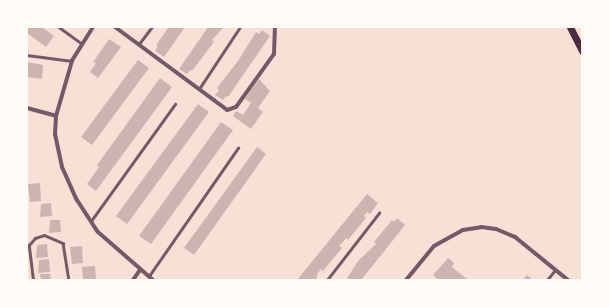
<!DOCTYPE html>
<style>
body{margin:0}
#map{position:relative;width:609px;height:307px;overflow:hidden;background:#f7e1d7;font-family:"Fira Sans Condensed",sans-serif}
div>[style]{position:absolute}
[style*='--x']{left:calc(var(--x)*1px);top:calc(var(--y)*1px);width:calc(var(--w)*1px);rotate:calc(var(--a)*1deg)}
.building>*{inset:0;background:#ccb4b1}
.service>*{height:2.5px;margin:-1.25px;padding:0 1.25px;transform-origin:1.25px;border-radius:1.25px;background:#755966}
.minor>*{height:4px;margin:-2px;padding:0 2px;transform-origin:2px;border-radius:2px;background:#755966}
.secondary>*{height:7px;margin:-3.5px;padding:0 3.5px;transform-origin:3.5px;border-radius:3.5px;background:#4a2c40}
span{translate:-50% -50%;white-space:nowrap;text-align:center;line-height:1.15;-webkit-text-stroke:3px #fffaf5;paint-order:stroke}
.frame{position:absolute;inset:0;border:28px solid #fffaf5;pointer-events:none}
</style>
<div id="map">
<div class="building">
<i style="clip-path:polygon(27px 27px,42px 27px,54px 36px,46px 47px,27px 33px)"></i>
<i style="clip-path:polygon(169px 27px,185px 27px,164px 57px,155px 51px,158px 46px,156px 45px)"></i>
<i style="clip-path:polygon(208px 27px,224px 27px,212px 40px,214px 42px,192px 71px,190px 70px,187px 74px,179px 69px)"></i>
<i style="clip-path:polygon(262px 30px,270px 36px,228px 97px,226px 96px,223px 100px,215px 95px,219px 90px,217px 88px,238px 61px,256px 32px,259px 34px)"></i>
<i style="clip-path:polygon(109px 39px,121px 47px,98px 78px,90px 72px,96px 63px,93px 62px)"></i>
<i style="clip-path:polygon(138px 60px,149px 68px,92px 145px,81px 137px)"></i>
<i style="clip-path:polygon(27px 62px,43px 65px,42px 79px,27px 77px)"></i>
<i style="clip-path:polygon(160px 78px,172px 87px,96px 191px,87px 184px,99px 167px,97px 165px)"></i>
<i style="clip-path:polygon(259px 79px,270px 91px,258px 108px,263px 112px,251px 129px,233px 116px,236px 111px,243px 115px,251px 103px,245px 99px)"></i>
<i style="clip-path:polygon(198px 104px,209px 112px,127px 224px,116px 216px)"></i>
<i style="clip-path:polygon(221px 122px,233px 130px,151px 244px,139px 236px)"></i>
<i style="clip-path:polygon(257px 147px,266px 154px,194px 255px,184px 248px)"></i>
<i style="clip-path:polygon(40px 183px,41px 201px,30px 202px,28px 184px)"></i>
<i style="clip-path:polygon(367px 194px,378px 203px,370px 214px,367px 212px,364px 216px,366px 218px,348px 240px,346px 238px,343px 242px,339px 246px,342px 248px,323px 271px,321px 269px,318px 273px,316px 280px,297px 280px)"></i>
<i style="clip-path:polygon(51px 203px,52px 216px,40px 217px,41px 204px)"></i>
<i style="clip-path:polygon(397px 218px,405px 225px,382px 254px,361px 280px,346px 280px,358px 261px,376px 244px,374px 242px,392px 220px,394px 222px)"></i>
<i style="clip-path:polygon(50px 220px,60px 220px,61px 232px,49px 233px)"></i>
<i style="clip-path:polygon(47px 244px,48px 257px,36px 258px,37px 245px)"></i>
<i style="clip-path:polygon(82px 246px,83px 263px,72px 264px,70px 247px)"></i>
<i style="clip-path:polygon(448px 258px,454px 263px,452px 267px,468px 280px,439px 280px,433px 275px)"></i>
<i style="clip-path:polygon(49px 259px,50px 272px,38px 273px,39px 260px)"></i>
<i style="clip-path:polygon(95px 266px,96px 280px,83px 280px,82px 267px)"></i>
<i style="clip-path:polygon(40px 274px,50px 274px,51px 280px,41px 280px)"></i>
<i style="clip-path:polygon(527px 275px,533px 280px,523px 280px)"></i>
</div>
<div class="service">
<i style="--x:59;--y:27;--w:27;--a:36"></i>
<i style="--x:139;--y:44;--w:21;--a:-53"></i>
<i style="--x:27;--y:55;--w:45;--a:7.6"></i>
<i style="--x:199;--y:89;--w:74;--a:-56.5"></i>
<i style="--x:91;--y:221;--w:144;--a:-54.3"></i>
<i style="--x:149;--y:276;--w:156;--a:-55.2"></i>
<i style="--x:33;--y:280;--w:35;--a:-97"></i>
<i style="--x:29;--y:245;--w:9;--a:-49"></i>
<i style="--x:35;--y:238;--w:9;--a:-18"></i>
<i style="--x:44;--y:235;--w:21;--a:23"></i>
<i style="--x:63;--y:243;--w:37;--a:81"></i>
<i style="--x:327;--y:280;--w:85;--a:-52.2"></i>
<i style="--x:547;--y:280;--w:13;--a:-51"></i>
</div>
<div class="minor">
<i style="--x:93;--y:27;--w:40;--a:122"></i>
<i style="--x:72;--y:61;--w:57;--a:106.2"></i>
<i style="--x:56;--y:116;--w:18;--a:93"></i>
<i style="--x:55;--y:134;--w:34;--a:78"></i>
<i style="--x:62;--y:167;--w:36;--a:66"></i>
<i style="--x:77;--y:200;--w:38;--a:57"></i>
<i style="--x:98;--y:232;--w:73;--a:41.1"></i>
<i style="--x:115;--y:27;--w:139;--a:36.5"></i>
<i style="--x:227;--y:110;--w:9;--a:-18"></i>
<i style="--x:236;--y:107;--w:65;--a:-54.4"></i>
<i style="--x:274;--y:54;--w:27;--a:-88"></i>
<i style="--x:27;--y:108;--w:30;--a:15"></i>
<i style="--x:133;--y:280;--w:12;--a:-55"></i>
<i style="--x:406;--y:280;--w:44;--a:-50.5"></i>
<i style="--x:434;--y:246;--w:33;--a:-29"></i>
<i style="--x:463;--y:230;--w:18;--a:-9"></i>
<i style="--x:481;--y:227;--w:15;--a:8"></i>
<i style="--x:496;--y:229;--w:21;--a:23"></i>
<i style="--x:515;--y:237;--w:68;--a:39.1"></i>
</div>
<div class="secondary">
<i style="--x:570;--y:27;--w:27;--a:63"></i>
</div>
<div class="frame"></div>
</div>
